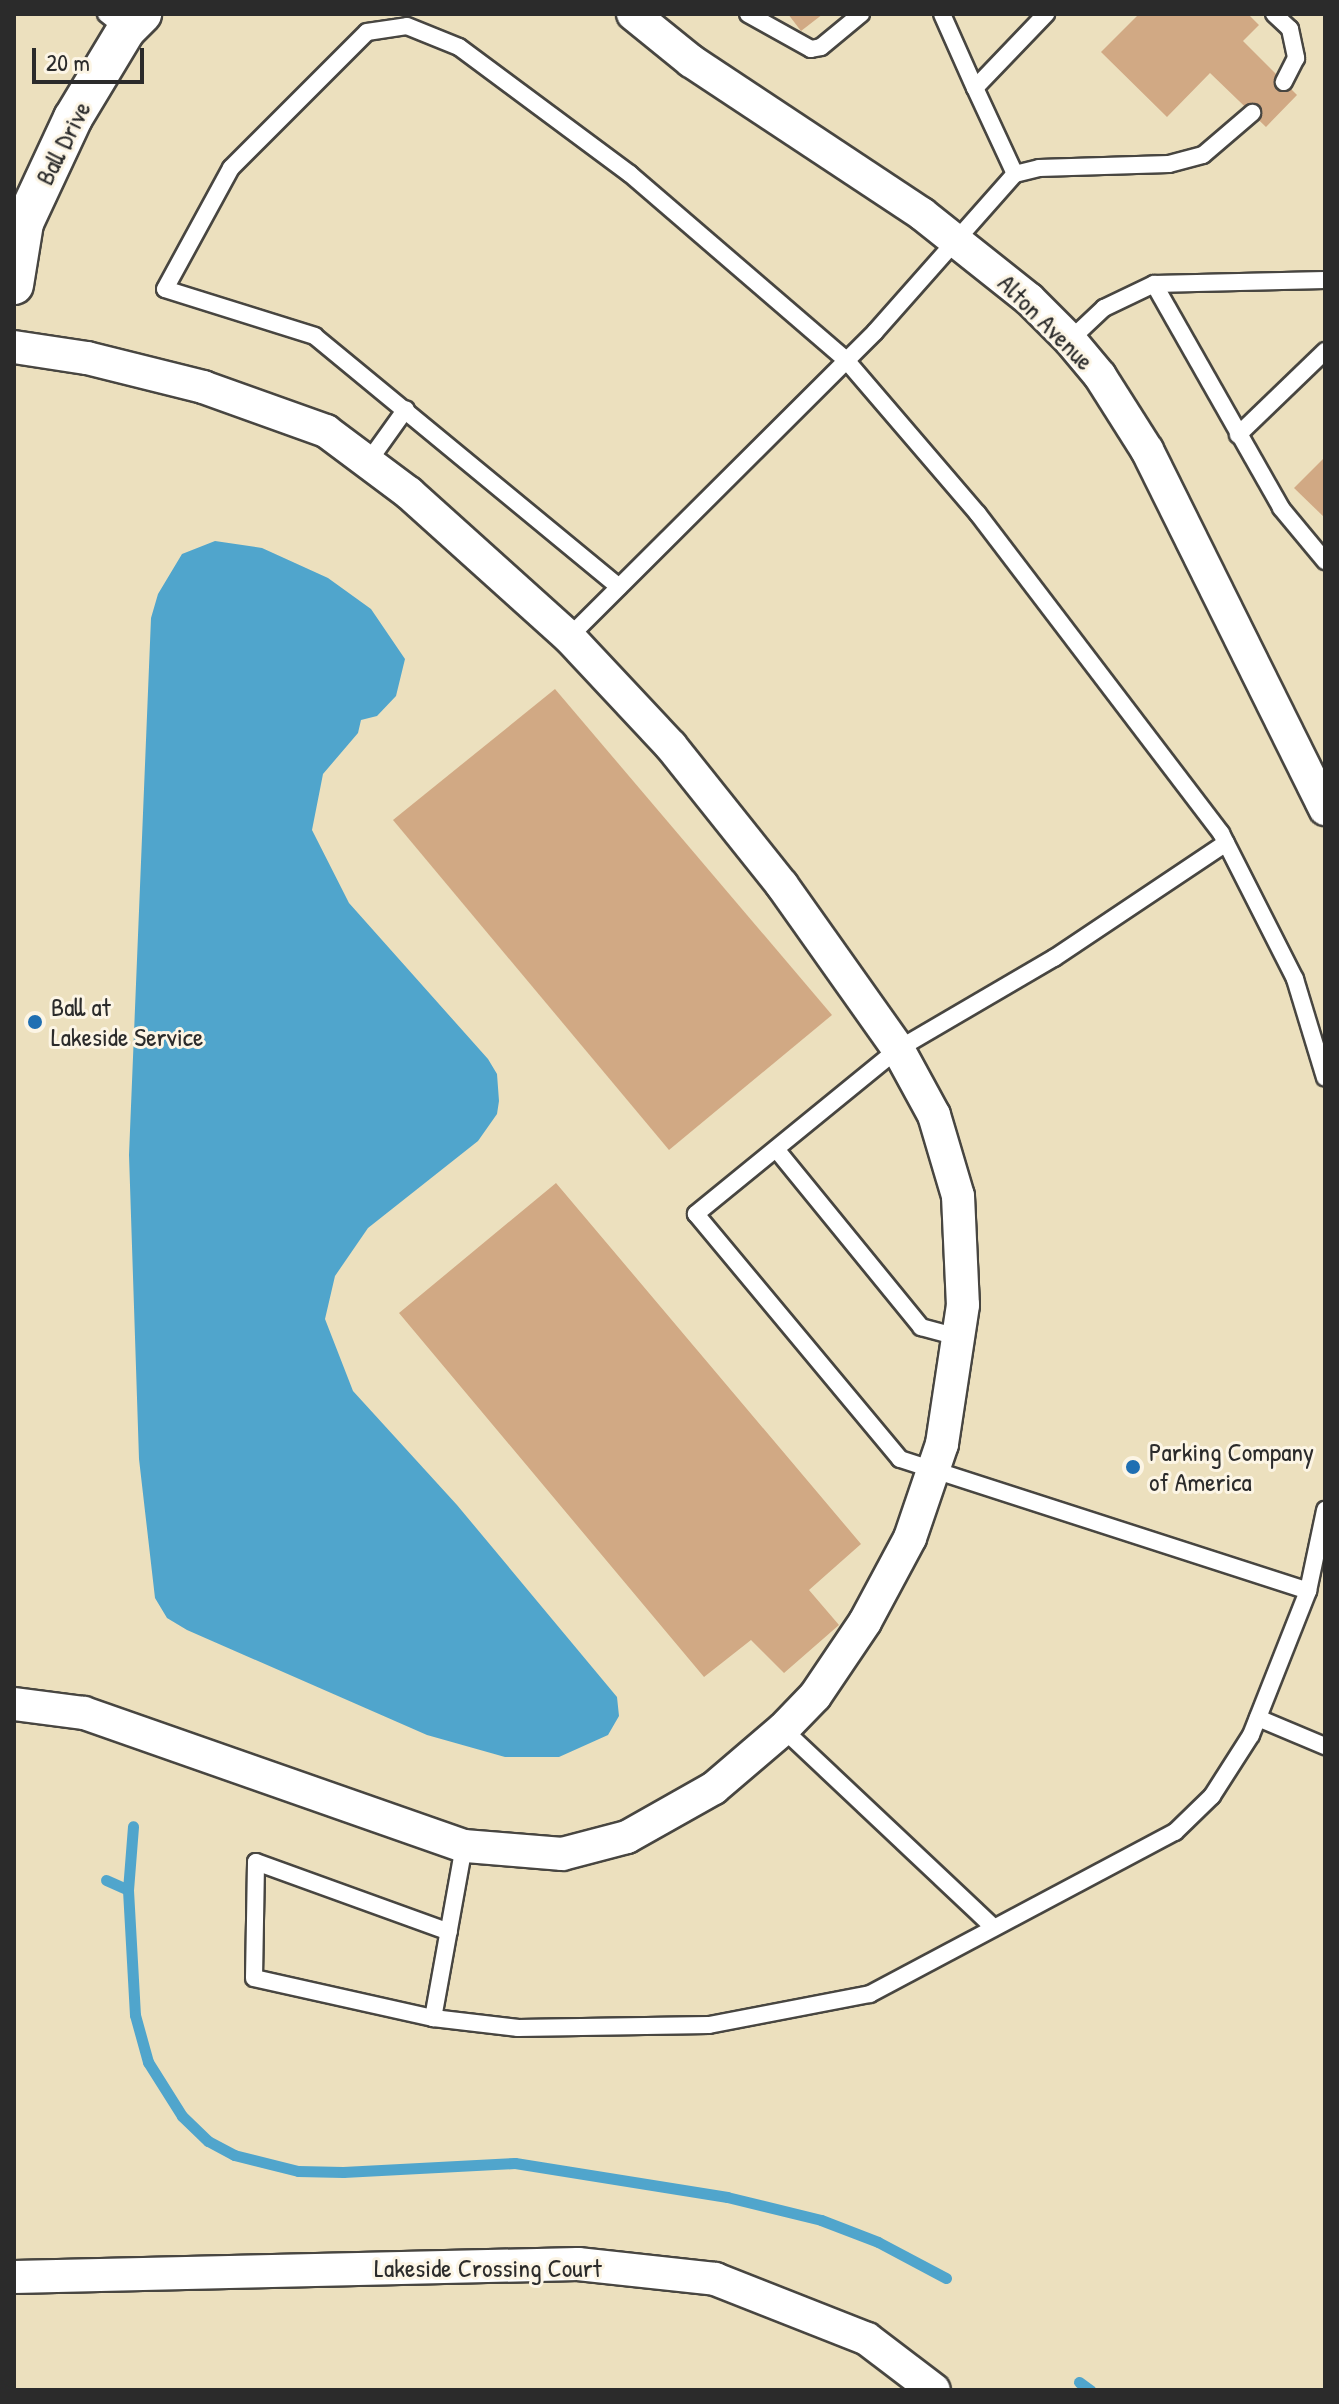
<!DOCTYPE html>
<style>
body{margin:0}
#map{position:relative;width:1339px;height:2404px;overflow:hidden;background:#ece0be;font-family:"Patrick Hand",sans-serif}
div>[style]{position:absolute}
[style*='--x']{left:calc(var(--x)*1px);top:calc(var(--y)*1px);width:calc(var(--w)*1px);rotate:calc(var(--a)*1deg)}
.water>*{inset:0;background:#50a5cc}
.stream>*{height:11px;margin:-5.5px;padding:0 5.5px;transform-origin:5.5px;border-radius:5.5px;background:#50a5cc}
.building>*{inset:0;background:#d1a984}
.roads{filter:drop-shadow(2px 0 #484641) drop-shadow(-2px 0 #484641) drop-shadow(0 2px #484641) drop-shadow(0 -2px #484641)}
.service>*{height:16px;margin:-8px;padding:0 8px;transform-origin:8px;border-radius:8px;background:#fff}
.minor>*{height:32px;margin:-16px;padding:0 16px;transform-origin:16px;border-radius:16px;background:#fff}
.tertiary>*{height:38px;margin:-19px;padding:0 19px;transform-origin:19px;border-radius:19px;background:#fff}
.dots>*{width:22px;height:22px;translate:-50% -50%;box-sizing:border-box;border:4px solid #fcf5e5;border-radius:50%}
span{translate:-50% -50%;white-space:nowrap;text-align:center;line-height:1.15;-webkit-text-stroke:6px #fcf5e5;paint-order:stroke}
.street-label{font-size:26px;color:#2b2b2b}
.poi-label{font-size:26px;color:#2b2b2b}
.left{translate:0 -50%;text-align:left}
.frame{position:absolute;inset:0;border:16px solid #2b2b2b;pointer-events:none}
.scale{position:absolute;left:32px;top:48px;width:112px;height:36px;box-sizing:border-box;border:4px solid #2b2b2b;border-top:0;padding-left:10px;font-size:24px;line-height:28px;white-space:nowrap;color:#2b2b2b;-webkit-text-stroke:6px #fcf5e5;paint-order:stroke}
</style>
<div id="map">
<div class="water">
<i style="clip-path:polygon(215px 541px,262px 548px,328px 578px,371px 609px,405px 659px,396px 696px,377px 716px,361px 720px,358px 733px,323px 774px,312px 830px,349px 903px,488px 1059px,497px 1074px,499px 1101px,497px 1114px,478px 1141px,368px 1228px,335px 1276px,325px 1319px,353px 1391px,457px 1505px,617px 1697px,619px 1716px,608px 1735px,559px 1757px,505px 1757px,427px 1735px,187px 1630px,167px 1618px,155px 1598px,139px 1459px,129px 1155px,151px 618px,158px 594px,182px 554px)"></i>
</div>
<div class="stream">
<i style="--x:106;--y:1880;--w:24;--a:24"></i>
<i style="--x:128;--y:1890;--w:125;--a:86.8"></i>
<i style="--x:135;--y:2015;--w:49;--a:74.5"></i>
<i style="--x:148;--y:2062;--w:64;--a:57.8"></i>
<i style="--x:182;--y:2116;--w:36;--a:44"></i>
<i style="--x:208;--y:2141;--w:30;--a:28"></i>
<i style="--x:234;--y:2155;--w:66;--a:14"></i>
<i style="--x:298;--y:2171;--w:45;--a:1.3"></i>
<i style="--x:343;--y:2172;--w:172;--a:-3"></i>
<i style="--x:515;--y:2163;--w:215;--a:9.1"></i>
<i style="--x:727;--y:2197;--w:97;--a:13.7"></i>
<i style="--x:821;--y:2220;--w:61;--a:21.1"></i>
<i style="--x:878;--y:2242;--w:77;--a:27.9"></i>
<i style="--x:128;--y:1890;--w:64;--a:-85.5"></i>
<i style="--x:1079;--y:2382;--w:14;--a:36"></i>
</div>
<div class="building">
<i style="clip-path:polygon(788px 14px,823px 14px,801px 31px)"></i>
<i style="clip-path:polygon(1139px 14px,1248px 14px,1259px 25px,1243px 41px,1297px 95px,1266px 127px,1210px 73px,1167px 117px,1101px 52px)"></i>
<i style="clip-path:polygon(1325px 457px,1325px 518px,1294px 488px)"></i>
<i style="clip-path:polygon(555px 689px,832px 1015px,669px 1150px,393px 820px)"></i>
<i style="clip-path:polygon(556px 1183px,861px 1544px,809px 1590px,839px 1625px,784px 1673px,751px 1640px,704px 1677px,399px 1313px)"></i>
</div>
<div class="roads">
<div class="service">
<i style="--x:106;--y:14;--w:26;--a:39"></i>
<i style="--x:748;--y:14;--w:72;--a:29.1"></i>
<i style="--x:811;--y:49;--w:10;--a:-11"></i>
<i style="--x:821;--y:47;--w:52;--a:-39.5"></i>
<i style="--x:942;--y:14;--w:81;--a:66"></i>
<i style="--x:1274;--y:14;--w:22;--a:43"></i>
<i style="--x:1290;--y:29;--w:30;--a:78"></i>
<i style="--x:1296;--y:58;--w:27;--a:117"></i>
<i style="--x:1015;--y:174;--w:95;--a:-114.9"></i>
<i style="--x:975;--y:88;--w:103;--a:-46.2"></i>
<i style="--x:1154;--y:284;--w:257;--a:60.4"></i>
<i style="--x:1281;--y:508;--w:69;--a:50.3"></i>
<i style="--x:1070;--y:340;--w:47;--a:-43.3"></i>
<i style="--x:1104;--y:308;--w:55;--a:-25.6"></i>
<i style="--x:1154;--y:284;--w:171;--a:-1.3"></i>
<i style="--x:1238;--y:435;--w:121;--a:-44"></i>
<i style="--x:368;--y:462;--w:65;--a:-54.4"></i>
<i style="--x:619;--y:587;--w:394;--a:-140.5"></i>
<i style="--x:315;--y:336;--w:157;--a:-162.6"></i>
<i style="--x:165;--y:289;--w:138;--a:-61.4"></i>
<i style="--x:231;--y:168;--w:192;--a:-45"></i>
<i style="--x:367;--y:32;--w:40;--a:-8.5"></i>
<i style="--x:407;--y:26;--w:56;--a:22"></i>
<i style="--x:459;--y:47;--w:213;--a:36.6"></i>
<i style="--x:630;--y:174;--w:285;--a:40.7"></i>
<i style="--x:846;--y:360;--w:203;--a:49.4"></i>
<i style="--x:978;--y:514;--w:401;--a:52.7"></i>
<i style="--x:1221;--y:833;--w:164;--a:63.1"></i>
<i style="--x:1295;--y:979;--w:103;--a:73.1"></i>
<i style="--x:569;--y:637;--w:432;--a:-44.9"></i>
<i style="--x:875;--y:332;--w:211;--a:-48.5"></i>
<i style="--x:1015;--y:174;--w:25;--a:-14"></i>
<i style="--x:1039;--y:168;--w:130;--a:-1.8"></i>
<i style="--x:1169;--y:164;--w:35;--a:-15"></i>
<i style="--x:1203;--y:155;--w:65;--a:-40.6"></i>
<i style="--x:1226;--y:843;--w:207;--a:146.2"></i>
<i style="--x:1054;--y:958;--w:181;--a:149.7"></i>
<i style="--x:898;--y:1049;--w:261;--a:140.8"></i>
<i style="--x:696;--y:1214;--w:319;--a:50.2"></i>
<i style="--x:900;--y:1459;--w:429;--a:17.9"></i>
<i style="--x:1308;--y:1591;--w:83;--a:-78.1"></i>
<i style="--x:776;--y:1149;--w:230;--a:50.8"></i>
<i style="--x:921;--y:1327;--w:39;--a:15"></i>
<i style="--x:1258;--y:1718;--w:73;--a:22.7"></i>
<i style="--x:783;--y:1729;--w:289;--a:43.3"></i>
<i style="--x:464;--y:1846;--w:175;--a:100.2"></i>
<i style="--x:433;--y:2018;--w:86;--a:6.7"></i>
<i style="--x:518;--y:2028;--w:191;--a:-0.9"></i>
<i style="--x:709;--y:2025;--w:164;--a:-10.9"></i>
<i style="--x:870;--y:1994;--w:345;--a:-28"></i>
<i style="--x:1175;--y:1832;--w:52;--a:-44.2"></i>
<i style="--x:1212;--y:1796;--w:72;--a:-57.4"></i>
<i style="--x:1251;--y:1735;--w:155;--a:-68.4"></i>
<i style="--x:433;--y:2018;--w:183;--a:-167.4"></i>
<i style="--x:254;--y:1978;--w:116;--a:-89"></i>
<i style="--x:256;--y:1862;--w:205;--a:19.9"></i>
</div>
<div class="minor">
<i style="--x:633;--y:14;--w:75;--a:39"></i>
<i style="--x:691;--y:61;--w:277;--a:33.5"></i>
<i style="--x:922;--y:214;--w:137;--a:38.5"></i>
<i style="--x:1029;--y:299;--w:58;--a:45"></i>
<i style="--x:1070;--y:340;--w:47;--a:50.2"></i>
<i style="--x:1100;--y:376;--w:88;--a:57.6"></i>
<i style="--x:1147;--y:450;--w:401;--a:63.6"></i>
<i style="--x:14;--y:347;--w:74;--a:8.6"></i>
<i style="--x:87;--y:358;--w:120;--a:14"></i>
<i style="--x:203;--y:387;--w:131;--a:19.7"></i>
<i style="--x:326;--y:431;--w:104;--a:36.8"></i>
<i style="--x:409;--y:493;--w:215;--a:42"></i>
<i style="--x:569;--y:637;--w:149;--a:46.9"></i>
<i style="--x:671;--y:746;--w:178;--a:51.4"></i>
<i style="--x:782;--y:885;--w:201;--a:54.7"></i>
<i style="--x:898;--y:1049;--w:75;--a:61.4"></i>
<i style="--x:934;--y:1115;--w:84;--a:73.5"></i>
<i style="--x:958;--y:1196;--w:109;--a:87.4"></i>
<i style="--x:963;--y:1305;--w:141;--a:98.6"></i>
<i style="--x:942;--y:1444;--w:99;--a:108.8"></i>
<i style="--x:910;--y:1538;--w:95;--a:118.2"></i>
<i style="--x:865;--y:1622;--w:89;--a:124"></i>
<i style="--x:815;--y:1696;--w:46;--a:134.1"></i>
<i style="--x:783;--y:1729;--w:91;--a:139.5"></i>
<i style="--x:714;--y:1788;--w:100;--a:150.6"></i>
<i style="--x:627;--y:1837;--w:67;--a:165.3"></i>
<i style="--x:562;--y:1854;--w:98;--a:-175.3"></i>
<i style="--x:464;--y:1846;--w:403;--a:-160.7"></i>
<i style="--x:84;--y:1713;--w:71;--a:-172.7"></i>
<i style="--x:14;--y:2277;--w:564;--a:-1.32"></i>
<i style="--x:578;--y:2264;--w:138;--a:6.2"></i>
<i style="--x:715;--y:2279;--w:163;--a:21.5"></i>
<i style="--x:867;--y:2339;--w:84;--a:37.3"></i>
</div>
<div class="tertiary">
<i style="--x:14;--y:285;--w:63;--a:-80.8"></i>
<i style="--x:24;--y:223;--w:116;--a:-65"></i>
<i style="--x:73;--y:118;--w:103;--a:-58.9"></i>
<i style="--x:126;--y:30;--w:23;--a:-45"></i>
</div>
</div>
<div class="dots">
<i style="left:35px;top:1022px;background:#1f6fb2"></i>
<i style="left:1133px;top:1467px;background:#1f6fb2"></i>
</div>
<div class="street-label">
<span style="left:63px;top:143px;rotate:-63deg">Ball Drive</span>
<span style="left:1046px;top:322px;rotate:45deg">Alton Avenue</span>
<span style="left:488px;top:2268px">Lakeside Crossing Court</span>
</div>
<div class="poi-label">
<span class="left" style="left:51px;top:1022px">Ball at<br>Lakeside Service</span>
<span class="left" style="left:1149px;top:1467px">Parking Company<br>of America</span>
</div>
<div class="frame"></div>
<div class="scale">20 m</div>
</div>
